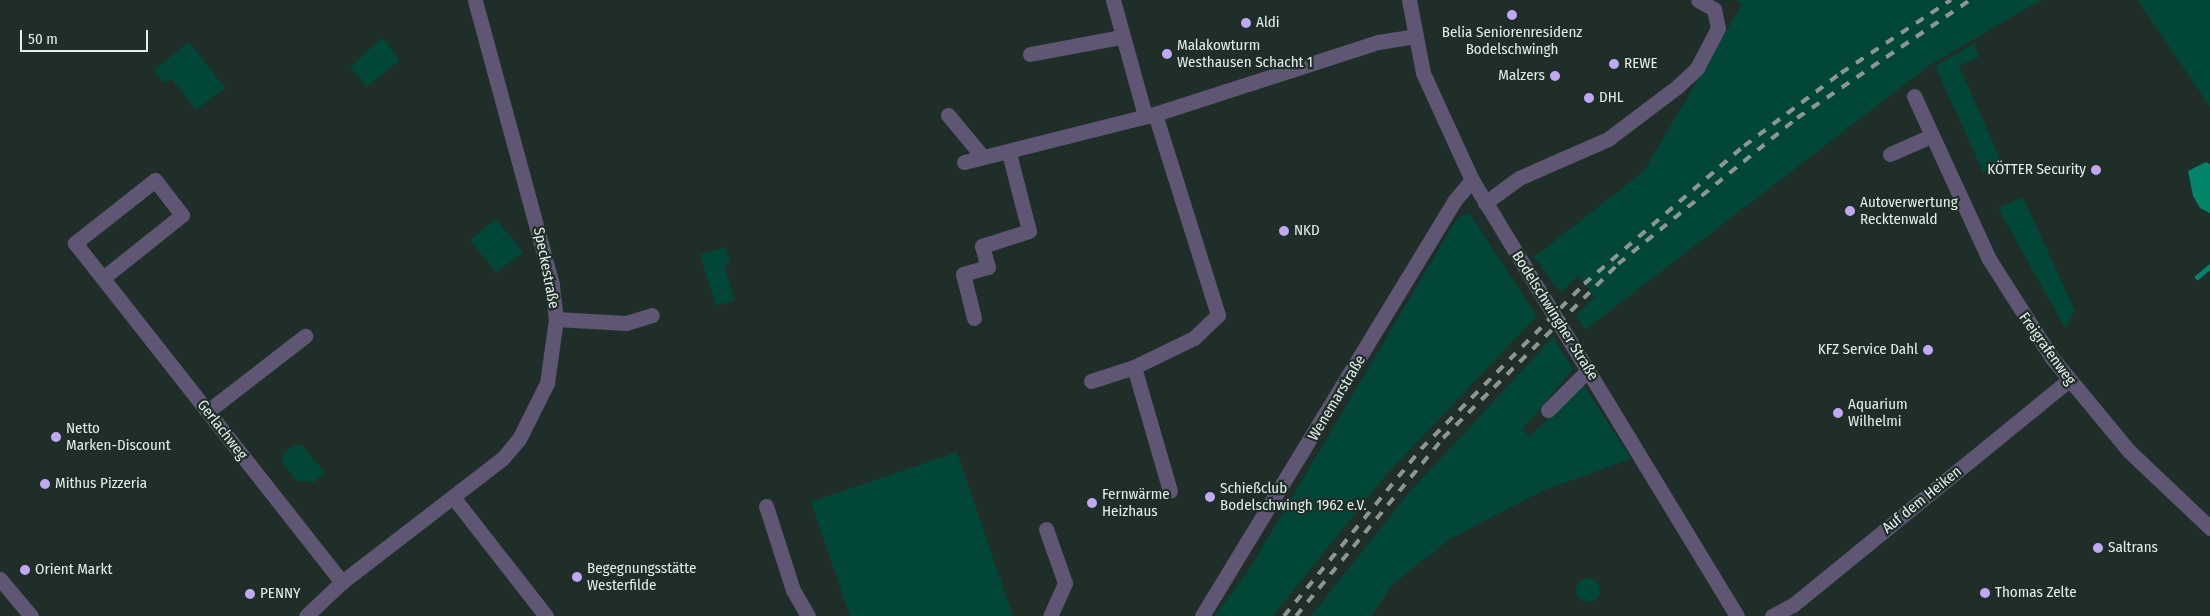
<!DOCTYPE html>
<meta charset="utf-8">
<style>
body{margin:0}
#map{position:relative;width:2210px;height:616px;overflow:hidden;background:#1f2e29;font-family:"Fira Sans Condensed",sans-serif}
div>[style]{position:absolute}
[style*='--x']{left:calc(var(--x)*1px);top:calc(var(--y)*1px);width:calc(var(--w)*1px);rotate:calc(var(--a)*1deg)}
.green>*{inset:0;background:#024637}
.round{border-radius:50%}
.water>*{inset:0;background:#03856a}
.stream>*{height:5px;margin:-2.5px;padding:0 2.5px;transform-origin:2.5px;border-radius:2.5px;background:#03856a}
.minor>*{height:15px;margin:-7.5px;padding:0 7.5px;transform-origin:7.5px;border-radius:7.5px;background:#5f5673}
.rail>*{height:4px;margin-top:-2px;transform-origin:0;background:repeating-linear-gradient(90deg,#8c9793 0 9px,transparent 0 18px)}
.dots>*{width:14px;height:14px;translate:-50% -50%;box-sizing:border-box;border:2px solid #1f2e29;border-radius:50%}
span{translate:-50% -50%;white-space:nowrap;text-align:center;line-height:1.15;-webkit-text-stroke:4.5px #1f2e29;paint-order:stroke}
.poi-label{font-size:15px;color:#e4edea}
.left{translate:0 -50%;text-align:left}
.right{translate:-100% -50%;text-align:right}
.street-label{font-size:15px;color:#e4edea}
.scale{position:absolute;left:20px;top:30px;width:128px;height:22px;box-sizing:border-box;border:2px solid #e4edea;border-top:0;padding-left:6px;font-size:15px;line-height:18px;white-space:nowrap;color:#e4edea;-webkit-text-stroke:4px #1f2e29;paint-order:stroke}
</style>
<div id="map">
<div class="green">
<i style="clip-path:polygon(1736px 0,2041px 0,1930px 65px,1585px 330px,1576px 315px,1595px 297px,1578px 276px,1561px 293px,1534px 257px,1644px 171px,1742px 4px)"></i>
<i style="clip-path:polygon(2138px 0,2210px 0,2210px 107px)"></i>
<i style="clip-path:polygon(382px 38px,400px 60px,367px 87px,350px 67px)"></i>
<i style="clip-path:polygon(189px 42px,225px 88px,196px 110px,172px 79px,164px 83px,154px 70px)"></i>
<i style="clip-path:polygon(1974px 44px,1979px 57px,1959px 66px,2002px 163px,1983px 172px,1935px 66px)"></i>
<i style="clip-path:polygon(2023px 197px,2075px 311px,2065px 328px,1998px 208px)"></i>
<i style="clip-path:polygon(1469px 212px,1537px 316px,1387px 474px,1273px 616px,1215px 616px,1250px 568px,1456px 220px)"></i>
<i style="clip-path:polygon(496px 219px,523px 252px,496px 273px,470px 240px)"></i>
<i style="clip-path:polygon(725px 247px,730px 264px,724px 266px,735px 300px,716px 306px,700px 255px)"></i>
<i style="clip-path:polygon(1553px 337px,1573px 369px,1523px 429px,1529px 437px,1584px 385px,1631px 459px,1542px 491px,1450px 539px,1391px 586px,1372px 616px,1311px 616px,1407px 495px)"></i>
<i style="clip-path:polygon(294px 445px,302px 445px,325px 473px,314px 482px,297px 481px,282px 463px,283px 454px)"></i>
<i style="clip-path:polygon(957px 452px,1013px 616px,850px 616px,811px 502px)"></i>
<i class="round" style="left:1576px;top:578px;width:24px;height:24px"></i>
</div>
<div class="water">
<i style="clip-path:polygon(2206px 162px,2210px 164px,2210px 213px,2200px 208px,2193px 196px,2188px 171px)"></i>
</div>
<div class="stream">
<i style="--x:2197;--y:277;--w:17;--a:-40"></i>
</div>
<div class="minor">
<i style="--x:1113;--y:0;--w:119;--a:74.5"></i>
<i style="--x:1409;--y:0;--w:74;--a:79.1"></i>
<i style="--x:1423;--y:73;--w:118;--a:65.4"></i>
<i style="--x:1472;--y:180;--w:510;--a:58.71"></i>
<i style="--x:1030;--y:54;--w:93;--a:-10.6"></i>
<i style="--x:1914;--y:96;--w:179;--a:65.3"></i>
<i style="--x:1989;--y:259;--w:117;--a:57.5"></i>
<i style="--x:2052;--y:358;--w:121;--a:50.4"></i>
<i style="--x:2129;--y:451;--w:112;--a:43.5"></i>
<i style="--x:948;--y:115;--w:55;--a:50.2"></i>
<i style="--x:1890;--y:154;--w:45;--a:-23.7"></i>
<i style="--x:964;--y:162;--w:197;--a:-14.1"></i>
<i style="--x:1155;--y:114;--w:234;--a:-17.9"></i>
<i style="--x:1378;--y:42;--w:36;--a:-9"></i>
<i style="--x:1485;--y:203;--w:42;--a:-36.3"></i>
<i style="--x:1519;--y:178;--w:97;--a:-23.7"></i>
<i style="--x:1608;--y:139;--w:88;--a:-37.1"></i>
<i style="--x:1678;--y:86;--w:26;--a:-43"></i>
<i style="--x:1697;--y:68;--w:45;--a:-62.3"></i>
<i style="--x:1718;--y:28;--w:19;--a:-102"></i>
<i style="--x:1714;--y:9;--w:18;--a:-151"></i>
<i style="--x:103;--y:278;--w:101;--a:-38.6"></i>
<i style="--x:182;--y:215;--w:44;--a:-127.6"></i>
<i style="--x:155;--y:180;--w:102;--a:141.8"></i>
<i style="--x:75;--y:243;--w:432;--a:51.8"></i>
<i style="--x:974;--y:318;--w:45;--a:-104"></i>
<i style="--x:963;--y:274;--w:26;--a:-16"></i>
<i style="--x:988;--y:267;--w:22;--a:-106"></i>
<i style="--x:982;--y:246;--w:49;--a:-17.7"></i>
<i style="--x:1029;--y:231;--w:81;--a:-104.4"></i>
<i style="--x:556;--y:319;--w:70;--a:3.3"></i>
<i style="--x:626;--y:323;--w:27;--a:-17"></i>
<i style="--x:1134;--y:367;--w:67;--a:-25.8"></i>
<i style="--x:1194;--y:338;--w:33;--a:-44"></i>
<i style="--x:1218;--y:315;--w:211;--a:-107.4"></i>
<i style="--x:1091;--y:381;--w:45;--a:-18"></i>
<i style="--x:1134;--y:367;--w:129;--a:73.8"></i>
<i style="--x:1548;--y:410;--w:57;--a:-45"></i>
<i style="--x:208;--y:411;--w:123;--a:-37.7"></i>
<i style="--x:453;--y:497;--w:151;--a:52"></i>
<i style="--x:766;--y:506;--w:88;--a:72.2"></i>
<i style="--x:793;--y:590;--w:30;--a:60"></i>
<i style="--x:1046;--y:529;--w:57;--a:70.6"></i>
<i style="--x:1065;--y:583;--w:36;--a:114"></i>
<i style="--x:0;--y:579;--w:48;--a:50"></i>
<i style="--x:306;--y:616;--w:50;--a:-43.4"></i>
<i style="--x:342;--y:582;--w:202;--a:-37.6"></i>
<i style="--x:502;--y:459;--w:26;--a:-50"></i>
<i style="--x:519;--y:439;--w:63;--a:-63.4"></i>
<i style="--x:547;--y:383;--w:65;--a:-82"></i>
<i style="--x:556;--y:319;--w:35;--a:-97"></i>
<i style="--x:552;--y:284;--w:294;--a:-105.2"></i>
<i style="--x:1202;--y:616;--w:487;--a:-58.7"></i>
<i style="--x:1455;--y:200;--w:26;--a:-50"></i>
<i style="--x:1772;--y:616;--w:24;--a:-28"></i>
<i style="--x:1793;--y:605;--w:356;--a:-39.2"></i>
</div>
<div class="rail">
<i style="--x:1284;--y:616;--w:216;--a:-50.6"></i>
<i style="--x:1421;--y:449;--w:232;--a:-45.3"></i>
<i style="--x:1584;--y:284;--w:211;--a:-40.8"></i>
<i style="--x:1744;--y:146;--w:121;--a:-37"></i>
<i style="--x:1841;--y:73;--w:132;--a:-33.6"></i>
<i style="--x:1296;--y:616;--w:231;--a:-50.4"></i>
<i style="--x:1443;--y:438;--w:247;--a:-44.8"></i>
<i style="--x:1618;--y:264;--w:231;--a:-39.2"></i>
<i style="--x:1797;--y:118;--w:209;--a:-34.3"></i>
</div>
<div class="dots">
<i style="left:1512px;top:15px;background:#c0a8f3"></i>
<i style="left:1246px;top:23px;background:#c0a8f3"></i>
<i style="left:1167px;top:54px;background:#c0a8f3"></i>
<i style="left:1614px;top:64px;background:#c0a8f3"></i>
<i style="left:1555px;top:76px;background:#c0a8f3"></i>
<i style="left:1589px;top:98px;background:#c0a8f3"></i>
<i style="left:2096px;top:170px;background:#c0a8f3"></i>
<i style="left:1850px;top:211px;background:#c0a8f3"></i>
<i style="left:1284px;top:231px;background:#c0a8f3"></i>
<i style="left:1928px;top:350px;background:#c0a8f3"></i>
<i style="left:1838px;top:413px;background:#c0a8f3"></i>
<i style="left:56px;top:437px;background:#c0a8f3"></i>
<i style="left:45px;top:484px;background:#c0a8f3"></i>
<i style="left:1210px;top:497px;background:#c0a8f3"></i>
<i style="left:1092px;top:503px;background:#c0a8f3"></i>
<i style="left:2098px;top:548px;background:#c0a8f3"></i>
<i style="left:25px;top:570px;background:#c0a8f3"></i>
<i style="left:577px;top:577px;background:#c0a8f3"></i>
<i style="left:1985px;top:593px;background:#c0a8f3"></i>
<i style="left:250px;top:594px;background:#c0a8f3"></i>
</div>
<div class="poi-label">
<span class="left" style="left:1256px;top:23px">Aldi</span>
<span style="left:1512px;top:41px">Belia Seniorenresidenz<br>Bodelschwingh</span>
<span class="left" style="left:1177px;top:54px">Malakowturm<br>Westhausen Schacht 1</span>
<span class="left" style="left:1624px;top:64px">REWE</span>
<span class="right" style="left:1545px;top:76px">Malzers</span>
<span class="left" style="left:1599px;top:98px">DHL</span>
<span class="right" style="left:2086px;top:170px">KÖTTER Security</span>
<span class="left" style="left:1860px;top:211px">Autoverwertung<br>Recktenwald</span>
<span class="left" style="left:1294px;top:231px">NKD</span>
<span class="right" style="left:1918px;top:350px">KFZ Service Dahl</span>
<span class="left" style="left:1848px;top:413px">Aquarium<br>Wilhelmi</span>
<span class="left" style="left:66px;top:437px">Netto<br>Marken-Discount</span>
<span class="left" style="left:55px;top:484px">Mithus Pizzeria</span>
<span class="left" style="left:1220px;top:497px">Schießclub<br>Bodelschwingh 1962 e.V.</span>
<span class="left" style="left:1102px;top:503px">Fernwärme<br>Heizhaus</span>
<span class="left" style="left:2108px;top:548px">Saltrans</span>
<span class="left" style="left:587px;top:577px">Begegnungsstätte<br>Westerfilde</span>
<span class="left" style="left:35px;top:570px">Orient Markt</span>
<span class="left" style="left:1995px;top:593px">Thomas Zelte</span>
<span class="left" style="left:260px;top:594px">PENNY</span>
</div>
<div class="street-label">
<span style="left:546px;top:268px;rotate:79deg">Speckestraße</span>
<span style="left:1555px;top:316px;rotate:58deg">Bodelschwingher Straße</span>
<span style="left:2047px;top:349px;rotate:54deg">Freigrafenweg</span>
<span style="left:1337px;top:398px;rotate:-59deg">Wenemarstraße</span>
<span style="left:222px;top:430px;rotate:52deg">Gerlachweg</span>
<span style="left:1922px;top:500px;rotate:-39deg">Auf dem Heiken</span>
</div>
<div class="scale">50 m</div>
</div>
